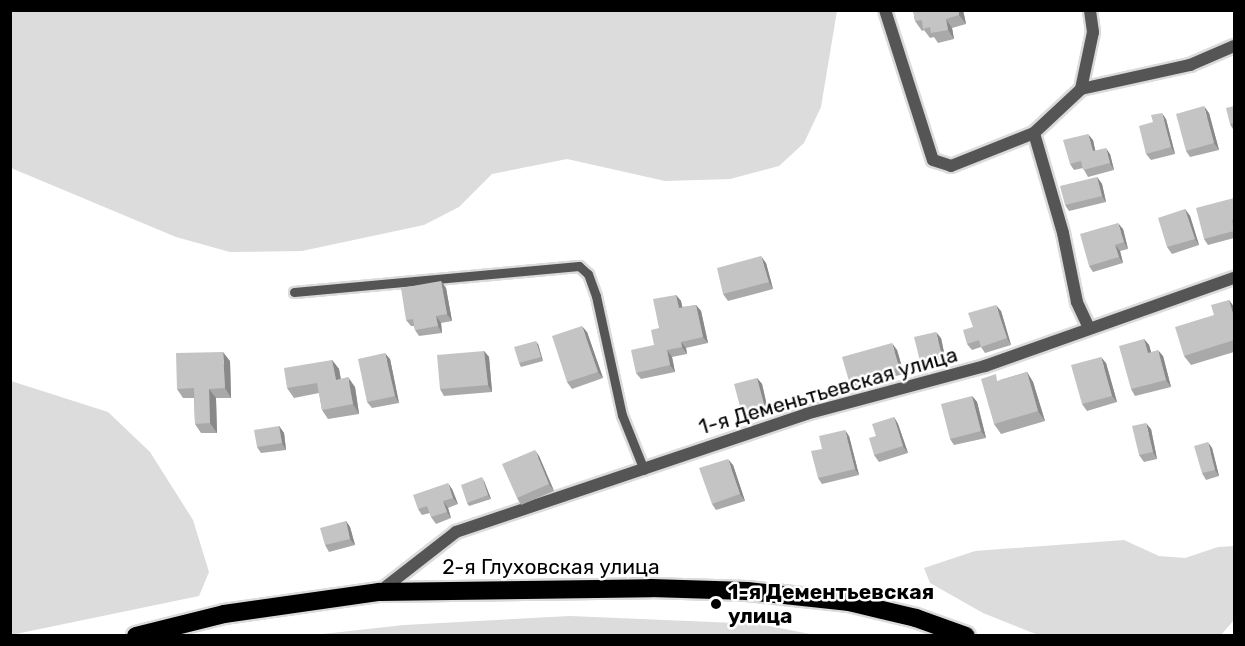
<!DOCTYPE html>
<meta charset="utf-8">
<style>
body{margin:0}
#map{position:relative;width:1245px;height:646px;overflow:hidden;background:#fff;font-family:Rubik,sans-serif}
div>[style]{position:absolute}
[style*='--x']{left:calc(var(--x)*1px);top:calc(var(--y)*1px);width:calc(var(--w)*1px);rotate:calc(var(--a)*1deg)}
.green>*{inset:0;background:#dcdcdc}
.roads{filter:drop-shadow(2px 0 #dbdbdb) drop-shadow(-2px 0 #dbdbdb) drop-shadow(0 2px #dbdbdb) drop-shadow(0 -2px #dbdbdb)}
.lane>*{height:9px;margin:-4.5px;padding:0 4.5px;transform-origin:4.5px;border-radius:4.5px;background:#555}
.street>*{height:12px;margin:-6px;padding:0 6px;transform-origin:6px;border-radius:6px;background:#555}
.highway>*{height:18px;margin:-9px;padding:0 9px;transform-origin:9px;border-radius:9px;background:#000}
.wall>*{inset:0;background:#a9a9a9}
.shaded-wall>*{inset:0;background:#898989}
.building>*{inset:0;background:#c4c4c4}
.dots>*{width:16px;height:16px;translate:-50% -50%;box-sizing:border-box;border:3px solid #fff;border-radius:50%}
span{translate:-50% -50%;white-space:nowrap;text-align:center;line-height:1.15;-webkit-text-stroke:5px #fff;paint-order:stroke}
.street-label{font-size:21px;color:#000}
.poi-label{font-size:21px;color:#000;font-weight:700}
.left{translate:0 -50%;text-align:left}
.frame{position:absolute;inset:0;border:12px solid #000;pointer-events:none}
</style>
<div id="map">
<div class="green">
<i style="clip-path:polygon(11px 10px,837px 10px,837px 11px,821px 107px,804px 143px,779px 166px,730px 179px,665px 181px,567px 159px,492px 174px,459px 207px,424px 225px,302px 251px,230px 252px,176px 237px,11px 168px)"></i>
<i style="clip-path:polygon(11px 381px,108px 412px,150px 452px,193px 520px,209px 572px,199px 596px,11px 635px)"></i>
<i style="clip-path:polygon(1124px 540px,1159px 556px,1185px 558px,1218px 547px,1234px 546px,1234px 620px,1221px 635px,1038px 635px,983px 613px,930px 583px,924px 568px,975px 551px)"></i>
<i style="clip-path:polygon(570px 616px,759px 624px,815px 635px,314px 635px,404px 625px)"></i>
</div>
<div class="roads">
<div class="lane">
<i style="--x:294;--y:292;--w:286;--a:-5.2"></i>
<i style="--x:579;--y:266;--w:12;--a:42"></i>
<i style="--x:588;--y:274;--w:23;--a:70"></i>
<i style="--x:596;--y:296;--w:122;--a:77.7"></i>
<i style="--x:622;--y:415;--w:59;--a:68.2"></i>
</div>
<div class="street">
<i style="--x:885;--y:10;--w:157;--a:72.3"></i>
<i style="--x:933;--y:160;--w:19;--a:18"></i>
<i style="--x:951;--y:166;--w:89;--a:-21.7"></i>
<i style="--x:1081;--y:89;--w:58;--a:-78.1"></i>
<i style="--x:1093;--y:32;--w:22;--a:-98"></i>
<i style="--x:1089;--y:328;--w:29;--a:-115"></i>
<i style="--x:1077;--y:302;--w:70;--a:-101.5"></i>
<i style="--x:1063;--y:233;--w:104;--a:-106.2"></i>
<i style="--x:1034;--y:133;--w:64;--a:-43.1"></i>
<i style="--x:1081;--y:89;--w:112;--a:-12.4"></i>
<i style="--x:1190;--y:65;--w:48;--a:-23.4"></i>
<i style="--x:379;--y:592;--w:98;--a:-37.9"></i>
<i style="--x:456;--y:532;--w:369;--a:-18.6"></i>
<i style="--x:806;--y:414;--w:185;--a:-15"></i>
<i style="--x:985;--y:366;--w:264;--a:-19.5"></i>
</div>
<div class="highway">
<i style="--x:136;--y:636;--w:91;--a:-14"></i>
<i style="--x:224;--y:614;--w:157;--a:-8.1"></i>
<i style="--x:379;--y:592;--w:272;--a:-0.8"></i>
<i style="--x:651;--y:588;--w:96;--a:1.8"></i>
<i style="--x:747;--y:591;--w:103;--a:6.2"></i>
<i style="--x:849;--y:602;--w:69;--a:13.4"></i>
<i style="--x:916;--y:618;--w:53;--a:19.8"></i>
</div>
</div>
<div class="wall">
<i style="clip-path:polygon(913px 10px,963px 10px,966px 24px,952px 28px,954px 39px,938px 43px,934px 37px,930px 38px,924px 30px,922px 31px,915px 21px)"></i>
<i style="clip-path:polygon(1234px 106px,1234px 131px,1230px 124px)"></i>
<i style="clip-path:polygon(1209px 113px,1219px 150px,1190px 157px,1186px 151px)"></i>
<i style="clip-path:polygon(1166px 119px,1175px 154px,1151px 160px,1146px 154px)"></i>
<i style="clip-path:polygon(1093px 140px,1095px 151px,1110px 154px,1114px 170px,1088px 177px,1083px 168px,1074px 170px,1070px 164px)"></i>
<i style="clip-path:polygon(1097px 177px,1102px 184px,1106px 202px,1069px 211px,1065px 205px)"></i>
<i style="clip-path:polygon(1234px 198px,1234px 238px,1208px 245px,1204px 239px)"></i>
<i style="clip-path:polygon(1185px 209px,1190px 216px,1199px 245px,1172px 254px,1167px 247px)"></i>
<i style="clip-path:polygon(1123px 229px,1128px 249px,1120px 251px,1123px 263px,1093px 272px,1089px 266px)"></i>
<i style="clip-path:polygon(766px 263px,773px 289px,728px 301px,723px 294px)"></i>
<i style="clip-path:polygon(441px 281px,446px 288px,452px 321px,441px 323px,442px 333px,419px 336px,415px 330px,414px 326px,411px 326px,406px 320px)"></i>
<i style="clip-path:polygon(676px 295px,681px 301px,682px 307px,696px 305px,701px 311px,708px 343px,686px 348px,687px 354px,672px 357px,675px 372px,641px 379px,636px 373px,654px 345px,659px 328px)"></i>
<i style="clip-path:polygon(1229px 300px,1234px 307px,1234px 352px,1191px 365px,1184px 356px,1214px 315px)"></i>
<i style="clip-path:polygon(1001px 311px,1011px 345px,985px 353px,981px 347px,972px 350px,967px 344px,973px 327px)"></i>
<i style="clip-path:polygon(587px 332px,603px 378px,572px 389px,567px 382px)"></i>
<i style="clip-path:polygon(941px 338px,946px 362px,924px 367px,920px 361px)"></i>
<i style="clip-path:polygon(1144px 339px,1149px 345px,1151px 352px,1163px 356px,1171px 387px,1135px 396px,1131px 389px)"></i>
<i style="clip-path:polygon(538px 344px,543px 361px,521px 367px,519px 363px)"></i>
<i style="clip-path:polygon(897px 350px,904px 374px,853px 387px,849px 381px)"></i>
<i style="clip-path:polygon(484px 351px,489px 357px,492px 392px,444px 396px,440px 389px)"></i>
<i style="clip-path:polygon(390px 359px,399px 403px,372px 408px,367px 402px)"></i>
<i style="clip-path:polygon(332px 360px,339px 369px,341px 379px,355px 387px,359px 414px,328px 419px,322px 410px,319px 393px,294px 398px,287px 388px)"></i>
<i style="clip-path:polygon(230px 361px,231px 398px,216px 398px,217px 433px,201px 433px,195px 424px,194px 398px,183px 398px,177px 389px)"></i>
<i style="clip-path:polygon(1106px 363px,1117px 402px,1087px 411px,1082px 404px)"></i>
<i style="clip-path:polygon(1027px 372px,1033px 382px,1045px 421px,1001px 434px,994px 424px,1000px 380px)"></i>
<i style="clip-path:polygon(757px 378px,762px 384px,769px 415px,746px 420px,742px 414px)"></i>
<i style="clip-path:polygon(972px 396px,977px 402px,986px 438px,954px 445px,950px 439px)"></i>
<i style="clip-path:polygon(894px 417px,898px 424px,908px 453px,879px 462px,874px 455px,876px 436px)"></i>
<i style="clip-path:polygon(279px 426px,284px 433px,286px 450px,261px 453px,257px 447px)"></i>
<i style="clip-path:polygon(1151px 429px,1157px 459px,1144px 462px,1139px 455px)"></i>
<i style="clip-path:polygon(849px 436px,859px 475px,822px 484px,818px 478px,822px 449px)"></i>
<i style="clip-path:polygon(1212px 448px,1219px 476px,1206px 480px,1202px 473px)"></i>
<i style="clip-path:polygon(539px 456px,554px 491px,521px 505px,517px 498px)"></i>
<i style="clip-path:polygon(733px 465px,745px 501px,716px 510px,712px 504px)"></i>
<i style="clip-path:polygon(484px 481px,491px 499px,469px 506px,467px 503px)"></i>
<i style="clip-path:polygon(452px 489px,458px 504px,448px 508px,451px 518px,436px 524px,431px 517px,430px 513px,422px 515px,418px 509px)"></i>
<i style="clip-path:polygon(346px 521px,350px 527px,355px 545px,329px 552px,325px 545px)"></i>
</div>
<div class="shaded-wall">
<i style="clip-path:polygon(959px 10px,963px 10px,966px 24px,959px 15px)"></i>
<i style="clip-path:polygon(946px 19px,952px 28px,954px 39px,948px 30px)"></i>
<i style="clip-path:polygon(1204px 106px,1209px 113px,1219px 150px,1214px 143px)"></i>
<i style="clip-path:polygon(1162px 113px,1166px 119px,1175px 154px,1171px 147px)"></i>
<i style="clip-path:polygon(1088px 134px,1093px 140px,1097px 158px,1093px 151px)"></i>
<i style="clip-path:polygon(1106px 148px,1110px 154px,1114px 170px,1110px 163px)"></i>
<i style="clip-path:polygon(1097px 177px,1102px 184px,1106px 202px,1102px 196px)"></i>
<i style="clip-path:polygon(1185px 209px,1190px 216px,1199px 245px,1195px 239px)"></i>
<i style="clip-path:polygon(1118px 223px,1123px 229px,1128px 249px,1124px 242px)"></i>
<i style="clip-path:polygon(1115px 245px,1120px 251px,1123px 263px,1119px 257px)"></i>
<i style="clip-path:polygon(761px 256px,766px 263px,773px 289px,769px 282px)"></i>
<i style="clip-path:polygon(441px 281px,446px 288px,452px 321px,447px 314px)"></i>
<i style="clip-path:polygon(676px 295px,681px 301px,684px 314px,679px 308px)"></i>
<i style="clip-path:polygon(1229px 300px,1234px 307px,1234px 317px)"></i>
<i style="clip-path:polygon(696px 305px,701px 311px,708px 343px,703px 337px)"></i>
<i style="clip-path:polygon(996px 305px,1001px 311px,1011px 345px,1007px 338px)"></i>
<i style="clip-path:polygon(436px 316px,441px 323px,442px 333px,438px 326px)"></i>
<i style="clip-path:polygon(582px 326px,587px 332px,603px 378px,598px 372px)"></i>
<i style="clip-path:polygon(936px 332px,941px 338px,946px 362px,942px 356px)"></i>
<i style="clip-path:polygon(1144px 339px,1149px 345px,1153px 359px,1148px 353px)"></i>
<i style="clip-path:polygon(536px 341px,538px 344px,543px 361px,541px 357px)"></i>
<i style="clip-path:polygon(681px 342px,686px 348px,687px 354px,682px 347px)"></i>
<i style="clip-path:polygon(892px 343px,897px 350px,904px 374px,899px 367px)"></i>
<i style="clip-path:polygon(667px 350px,672px 357px,675px 372px,670px 365px)"></i>
<i style="clip-path:polygon(1158px 350px,1163px 356px,1171px 387px,1166px 380px)"></i>
<i style="clip-path:polygon(484px 351px,489px 357px,492px 392px,488px 385px)"></i>
<i style="clip-path:polygon(223px 352px,230px 361px,231px 398px,225px 388px)"></i>
<i style="clip-path:polygon(385px 353px,390px 359px,399px 403px,395px 396px)"></i>
<i style="clip-path:polygon(1101px 357px,1106px 363px,1117px 402px,1112px 396px)"></i>
<i style="clip-path:polygon(332px 360px,339px 369px,342px 389px,336px 380px)"></i>
<i style="clip-path:polygon(1027px 372px,1033px 382px,1045px 421px,1038px 411px)"></i>
<i style="clip-path:polygon(348px 377px,355px 387px,359px 414px,353px 404px)"></i>
<i style="clip-path:polygon(757px 378px,762px 384px,769px 415px,765px 408px)"></i>
<i style="clip-path:polygon(209px 389px,216px 398px,217px 433px,210px 423px)"></i>
<i style="clip-path:polygon(972px 396px,977px 402px,986px 438px,981px 431px)"></i>
<i style="clip-path:polygon(894px 417px,898px 424px,908px 453px,903px 446px)"></i>
<i style="clip-path:polygon(1146px 423px,1151px 429px,1157px 459px,1153px 452px)"></i>
<i style="clip-path:polygon(279px 426px,284px 433px,286px 450px,282px 443px)"></i>
<i style="clip-path:polygon(845px 430px,849px 436px,859px 475px,855px 469px)"></i>
<i style="clip-path:polygon(1208px 442px,1212px 448px,1219px 476px,1215px 470px)"></i>
<i style="clip-path:polygon(535px 450px,539px 456px,554px 491px,549px 484px)"></i>
<i style="clip-path:polygon(728px 459px,733px 465px,745px 501px,740px 494px)"></i>
<i style="clip-path:polygon(482px 477px,484px 481px,491px 499px,488px 495px)"></i>
<i style="clip-path:polygon(448px 483px,452px 489px,458px 504px,453px 498px)"></i>
<i style="clip-path:polygon(443px 501px,448px 508px,451px 518px,447px 512px)"></i>
<i style="clip-path:polygon(346px 521px,350px 527px,355px 545px,350px 539px)"></i>
</div>
<div class="building">
<i style="clip-path:polygon(913px 10px,959px 10px,959px 15px,946px 19px,948px 30px,931px 33px,930px 27px,923px 29px,922px 20px,915px 21px)"></i>
<i style="clip-path:polygon(1204px 106px,1214px 143px,1186px 151px,1176px 114px)"></i>
<i style="clip-path:polygon(1234px 106px,1234px 123px,1230px 124px,1226px 108px)"></i>
<i style="clip-path:polygon(1162px 113px,1171px 147px,1146px 154px,1139px 126px,1153px 122px,1151px 115px)"></i>
<i style="clip-path:polygon(1088px 134px,1093px 151px,1106px 148px,1110px 163px,1083px 170px,1081px 161px,1070px 164px,1063px 140px)"></i>
<i style="clip-path:polygon(1097px 177px,1102px 196px,1065px 205px,1060px 186px)"></i>
<i style="clip-path:polygon(1234px 198px,1234px 219px,1232px 220px,1234px 231px,1204px 239px,1196px 208px)"></i>
<i style="clip-path:polygon(1185px 209px,1195px 239px,1167px 247px,1158px 218px)"></i>
<i style="clip-path:polygon(1118px 223px,1124px 242px,1115px 245px,1119px 257px,1089px 266px,1080px 234px)"></i>
<i style="clip-path:polygon(761px 256px,769px 282px,723px 294px,717px 268px)"></i>
<i style="clip-path:polygon(441px 281px,447px 314px,436px 316px,438px 326px,415px 330px,413px 319px,406px 320px,401px 288px)"></i>
<i style="clip-path:polygon(676px 295px,679px 308px,696px 305px,703px 337px,681px 342px,682px 347px,667px 350px,670px 365px,636px 373px,631px 350px,654px 345px,651px 330px,659px 328px,653px 299px)"></i>
<i style="clip-path:polygon(1229px 300px,1234px 317px,1234px 340px,1184px 356px,1175px 327px,1214px 315px,1211px 305px)"></i>
<i style="clip-path:polygon(996px 305px,1007px 338px,981px 347px,979px 340px,967px 344px,963px 330px,973px 327px,968px 313px)"></i>
<i style="clip-path:polygon(582px 326px,598px 372px,567px 382px,552px 336px)"></i>
<i style="clip-path:polygon(936px 332px,942px 356px,920px 361px,914px 337px)"></i>
<i style="clip-path:polygon(1144px 339px,1148px 353px,1158px 350px,1166px 380px,1131px 389px,1119px 346px)"></i>
<i style="clip-path:polygon(536px 341px,541px 357px,519px 363px,514px 347px)"></i>
<i style="clip-path:polygon(892px 343px,899px 367px,849px 381px,842px 357px)"></i>
<i style="clip-path:polygon(484px 351px,488px 385px,440px 389px,437px 355px)"></i>
<i style="clip-path:polygon(223px 352px,225px 388px,209px 389px,210px 423px,195px 424px,194px 388px,177px 389px,176px 353px)"></i>
<i style="clip-path:polygon(385px 353px,395px 396px,367px 402px,358px 359px)"></i>
<i style="clip-path:polygon(1101px 357px,1112px 396px,1082px 404px,1071px 365px)"></i>
<i style="clip-path:polygon(332px 360px,336px 380px,348px 377px,353px 404px,322px 410px,317px 383px,287px 388px,284px 368px)"></i>
<i style="clip-path:polygon(1027px 372px,1038px 411px,994px 424px,981px 379px,996px 374px,997px 381px)"></i>
<i style="clip-path:polygon(757px 378px,765px 408px,742px 414px,734px 384px)"></i>
<i style="clip-path:polygon(972px 396px,981px 431px,950px 439px,941px 404px)"></i>
<i style="clip-path:polygon(894px 417px,903px 446px,874px 455px,869px 438px,876px 436px,872px 424px)"></i>
<i style="clip-path:polygon(1146px 423px,1153px 452px,1139px 455px,1132px 426px)"></i>
<i style="clip-path:polygon(279px 426px,282px 443px,257px 447px,254px 430px)"></i>
<i style="clip-path:polygon(845px 430px,855px 469px,818px 478px,811px 451px,822px 449px,819px 436px)"></i>
<i style="clip-path:polygon(1208px 442px,1215px 470px,1202px 473px,1194px 446px)"></i>
<i style="clip-path:polygon(535px 450px,549px 484px,517px 498px,502px 464px)"></i>
<i style="clip-path:polygon(728px 459px,740px 494px,712px 504px,699px 468px)"></i>
<i style="clip-path:polygon(482px 477px,488px 495px,467px 503px,461px 485px)"></i>
<i style="clip-path:polygon(448px 483px,453px 498px,443px 501px,447px 512px,431px 517px,427px 506px,418px 509px,413px 495px)"></i>
<i style="clip-path:polygon(346px 521px,350px 539px,325px 545px,320px 528px)"></i>
</div>
<div class="dots">
<i style="left:716px;top:604px;background:#000"></i>
</div>
<div class="street-label">
<span style="left:828px;top:391px;rotate:-16deg">1-я Деменьтьевская улица</span>
<span style="left:551px;top:567px">2-я Глуховская улица</span>
</div>
<div class="poi-label">
<span class="left" style="left:728px;top:604px">1-я Дементьевская<br>улица</span>
</div>
<div class="frame"></div>
</div>
